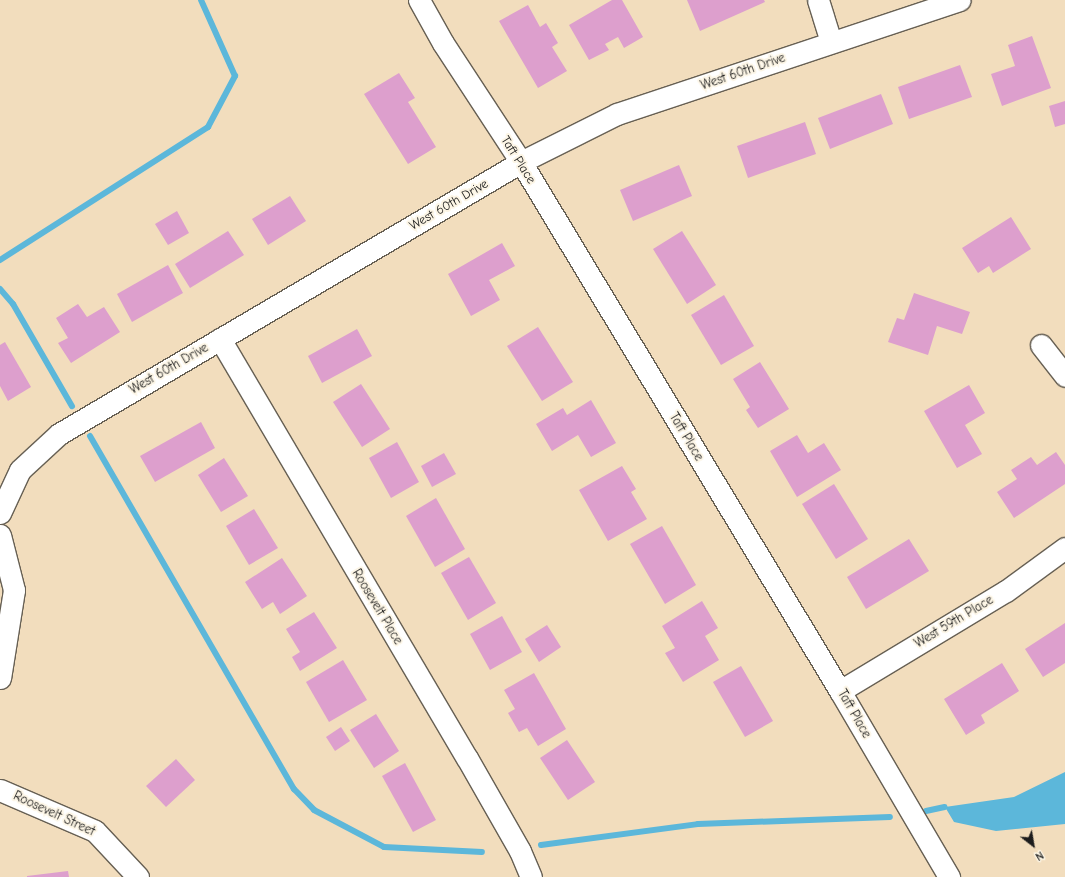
<!DOCTYPE html>
<style>
body{margin:0}
#map{position:relative;width:1065px;height:877px;overflow:hidden;background:#f2ddbd;font-family:"Comic Neue",sans-serif}
div>[style]{position:absolute}
[style*='--x']{left:calc(var(--x)*1px);top:calc(var(--y)*1px);width:calc(var(--w)*1px);rotate:calc(var(--a)*1deg)}
.water>*{inset:0;background:#5cb7da}
.stream>*{height:6px;margin:-3px;padding:0 3px;transform-origin:3px;border-radius:3px;background:#5cb7da}
.building>*{inset:0;background:#dd9fcd}
.roads{filter:drop-shadow(1px 0 #676054) drop-shadow(-1px 0 #676054) drop-shadow(0 1px #676054) drop-shadow(0 -1px #676054)}
.minor>*{height:21px;margin:-10.5px;padding:0 10.5px;transform-origin:10.5px;border-radius:10.5px;background:#fff}
span{translate:-50% -50%;white-space:nowrap;text-align:center;line-height:1.15;-webkit-text-stroke:4px #fcf5e5;paint-order:stroke}
.street-label{font-size:13px;color:#1c1c1c}
.north{position:absolute;left:1013px;top:825px;width:40px;height:40px;-webkit-text-stroke:3px #fcf5e5;paint-order:stroke;rotate:149deg;font-size:11px;font-weight:700;line-height:16px;text-align:center;color:#1c1c1c}
.north::after{content:'';display:block;margin:auto;width:14px;height:18px;background:#1c1c1c;clip-path:polygon(50% 0,100% 100%,50% 72%,0 100%)}
</style>
<div id="map">
<div class="water">
<i style="clip-path:polygon(1065px 772px,1065px 824px,996px 831px,954px 822px,945px 807px,1014px 797px)"></i>
</div>
<div class="stream">
<i style="--x:0;--y:260;--w:247;--a:-32.6"></i>
<i style="--x:208;--y:127;--w:58;--a:-62.1"></i>
<i style="--x:235;--y:76;--w:83;--a:-114.1"></i>
<i style="--x:0;--y:289;--w:20;--a:49"></i>
<i style="--x:13;--y:304;--w:118;--a:60"></i>
<i style="--x:90;--y:436;--w:408;--a:60"></i>
<i style="--x:294;--y:789;--w:29;--a:46"></i>
<i style="--x:314;--y:810;--w:79;--a:27.9"></i>
<i style="--x:384;--y:847;--w:98;--a:2.9"></i>
<i style="--x:926;--y:811;--w:19;--a:-12"></i>
<i style="--x:541;--y:845;--w:158;--a:-7.6"></i>
<i style="--x:698;--y:824;--w:192;--a:-2.1"></i>
</div>
<div class="building">
<i style="clip-path:polygon(612px 0,622px 0,643px 37px,624px 48px,618px 37px,605px 44px,609px 50px,589px 60px,569px 25px)"></i>
<i style="clip-path:polygon(687px 0,764px 0,765px 2px,700px 31px)"></i>
<i style="clip-path:polygon(528px 5px,540px 27px,546px 23px,558px 43px,552px 47px,567px 71px,538px 88px,499px 21px)"></i>
<i style="clip-path:polygon(1032px 36px,1051px 88px,1002px 106px,991px 74px,1015px 66px,1008px 45px)"></i>
<i style="clip-path:polygon(960px 65px,972px 97px,909px 119px,898px 87px)"></i>
<i style="clip-path:polygon(399px 73px,415px 98px,408px 102px,436px 147px,408px 164px,364px 94px)"></i>
<i style="clip-path:polygon(881px 94px,893px 124px,830px 149px,818px 118px)"></i>
<i style="clip-path:polygon(1065px 101px,1065px 124px,1055px 127px,1049px 106px)"></i>
<i style="clip-path:polygon(805px 122px,816px 154px,748px 178px,737px 146px)"></i>
<i style="clip-path:polygon(679px 165px,692px 196px,633px 221px,620px 190px)"></i>
<i style="clip-path:polygon(290px 196px,306px 221px,268px 245px,252px 219px)"></i>
<i style="clip-path:polygon(177px 211px,189px 233px,168px 245px,155px 224px)"></i>
<i style="clip-path:polygon(1011px 217px,1031px 249px,993px 273px,989px 266px,978px 273px,962px 248px)"></i>
<i style="clip-path:polygon(228px 231px,244px 255px,190px 288px,175px 264px)"></i>
<i style="clip-path:polygon(682px 231px,716px 285px,687px 304px,653px 249px)"></i>
<i style="clip-path:polygon(502px 243px,515px 266px,489px 280px,500px 300px,471px 316px,448px 274px)"></i>
<i style="clip-path:polygon(168px 265px,183px 293px,132px 322px,117px 294px)"></i>
<i style="clip-path:polygon(914px 293px,970px 312px,962px 334px,937px 326px,928px 355px,888px 342px,897px 318px,904px 320px)"></i>
<i style="clip-path:polygon(724px 295px,754px 346px,721px 365px,691px 315px)"></i>
<i style="clip-path:polygon(78px 304px,87px 317px,104px 307px,120px 332px,71px 363px,58px 343px,68px 338px,56px 318px)"></i>
<i style="clip-path:polygon(538px 327px,573px 382px,542px 401px,507px 346px)"></i>
<i style="clip-path:polygon(357px 329px,372px 356px,322px 383px,308px 356px)"></i>
<i style="clip-path:polygon(5px 342px,31px 387px,8px 401px,0 386px,0 345px)"></i>
<i style="clip-path:polygon(760px 362px,789px 409px,758px 428px,746px 410px,750px 407px,733px 379px)"></i>
<i style="clip-path:polygon(361px 384px,390px 429px,362px 447px,333px 402px)"></i>
<i style="clip-path:polygon(969px 385px,985px 413px,965px 425px,982px 454px,957px 468px,924px 411px)"></i>
<i style="clip-path:polygon(591px 400px,616px 443px,591px 457px,578px 435px,552px 451px,536px 424px,563px 408px,567px 415px)"></i>
<i style="clip-path:polygon(201px 422px,215px 448px,155px 482px,140px 456px)"></i>
<i style="clip-path:polygon(797px 435px,808px 453px,824px 443px,841px 470px,797px 497px,770px 451px)"></i>
<i style="clip-path:polygon(397px 442px,419px 482px,391px 498px,369px 458px)"></i>
<i style="clip-path:polygon(1056px 452px,1065px 465px,1065px 484px,1014px 518px,997px 492px,1017px 479px,1011px 470px,1031px 457px,1037px 465px)"></i>
<i style="clip-path:polygon(444px 453px,456px 474px,432px 487px,421px 466px)"></i>
<i style="clip-path:polygon(224px 458px,248px 496px,221px 512px,198px 475px)"></i>
<i style="clip-path:polygon(622px 466px,636px 489px,631px 492px,647px 519px,608px 541px,579px 490px)"></i>
<i style="clip-path:polygon(834px 484px,868px 539px,836px 559px,802px 504px)"></i>
<i style="clip-path:polygon(436px 498px,465px 549px,435px 567px,406px 516px)"></i>
<i style="clip-path:polygon(254px 509px,278px 548px,249px 565px,226px 526px)"></i>
<i style="clip-path:polygon(662px 526px,696px 585px,665px 604px,630px 544px)"></i>
<i style="clip-path:polygon(909px 539px,929px 571px,866px 609px,847px 577px)"></i>
<i style="clip-path:polygon(469px 557px,496px 603px,468px 620px,441px 573px)"></i>
<i style="clip-path:polygon(282px 558px,307px 596px,280px 614px,273px 602px,262px 609px,245px 582px)"></i>
<i style="clip-path:polygon(702px 601px,718px 628px,705px 636px,719px 660px,683px 682px,665px 653px,675px 648px,662px 626px)"></i>
<i style="clip-path:polygon(314px 612px,337px 648px,300px 671px,292px 657px,300px 652px,286px 629px)"></i>
<i style="clip-path:polygon(502px 616px,522px 652px,490px 670px,470px 634px)"></i>
<i style="clip-path:polygon(1065px 623px,1065px 663px,1043px 677px,1025px 649px)"></i>
<i style="clip-path:polygon(547px 625px,561px 647px,539px 662px,525px 639px)"></i>
<i style="clip-path:polygon(343px 660px,367px 700px,329px 722px,306px 682px)"></i>
<i style="clip-path:polygon(1002px 663px,1019px 691px,981px 715px,985px 723px,966px 735px,944px 699px)"></i>
<i style="clip-path:polygon(741px 666px,773px 721px,745px 737px,713px 682px)"></i>
<i style="clip-path:polygon(534px 673px,566px 729px,538px 746px,527px 728px,519px 732px,508px 713px,515px 709px,504px 690px)"></i>
<i style="clip-path:polygon(376px 714px,399px 751px,374px 768px,350px 730px)"></i>
<i style="clip-path:polygon(341px 727px,350px 741px,335px 751px,326px 737px)"></i>
<i style="clip-path:polygon(567px 740px,595px 782px,568px 800px,540px 758px)"></i>
<i style="clip-path:polygon(176px 759px,195px 780px,166px 807px,146px 786px)"></i>
<i style="clip-path:polygon(405px 763px,436px 820px,413px 832px,382px 776px)"></i>
<i style="clip-path:polygon(68px 871px,69px 877px,27px 877px,27px 876px)"></i>
</div>
<div class="roads">
<div class="minor">
<i style="--x:419;--y:0;--w:49;--a:60.8"></i>
<i style="--x:443;--y:43;--w:142;--a:56.8"></i>
<i style="--x:521;--y:162;--w:618;--a:58.91"></i>
<i style="--x:840;--y:691;--w:216;--a:59.6"></i>
<i style="--x:818;--y:0;--w:44;--a:72.8"></i>
<i style="--x:220;--y:339;--w:486;--a:59.5"></i>
<i style="--x:467;--y:758;--w:107;--a:60.3"></i>
<i style="--x:520;--y:851;--w:28;--a:67"></i>
<i style="--x:1041;--y:345;--w:39;--a:52"></i>
<i style="--x:0;--y:513;--w:47;--a:-65.1"></i>
<i style="--x:20;--y:470;--w:53;--a:-42.7"></i>
<i style="--x:59;--y:434;--w:536;--a:-30.49"></i>
<i style="--x:521;--y:162;--w:107;--a:-26.6"></i>
<i style="--x:617;--y:114;--w:361;--a:-18.4"></i>
<i style="--x:0;--y:535;--w:57;--a:75.7"></i>
<i style="--x:14;--y:590;--w:89;--a:99"></i>
<i style="--x:840;--y:691;--w:194;--a:-31.1"></i>
<i style="--x:1006;--y:591;--w:73;--a:-36.1"></i>
<i style="--x:0;--y:790;--w:103;--a:23.3"></i>
<i style="--x:95;--y:831;--w:63;--a:46.9"></i>
</div>
</div>
<div class="street-label">
<span style="left:743px;top:72px;rotate:-19deg">West 60th Drive</span>
<span style="left:518px;top:160px;rotate:58deg">Taft Place</span>
<span style="left:449px;top:205px;rotate:-30deg">West 60th Drive</span>
<span style="left:169px;top:369px;rotate:-30deg">West 60th Drive</span>
<span style="left:686px;top:437px;rotate:59deg">Taft Place</span>
<span style="left:377px;top:607px;rotate:59deg">Roosevelt Place</span>
<span style="left:954px;top:622px;rotate:-31deg">West 59th Place</span>
<span style="left:854px;top:714px;rotate:60deg">Taft Place</span>
<span style="left:54px;top:814px;rotate:25deg">Roosevelt Street</span>
</div>
<div class="north">N</div>
</div>
